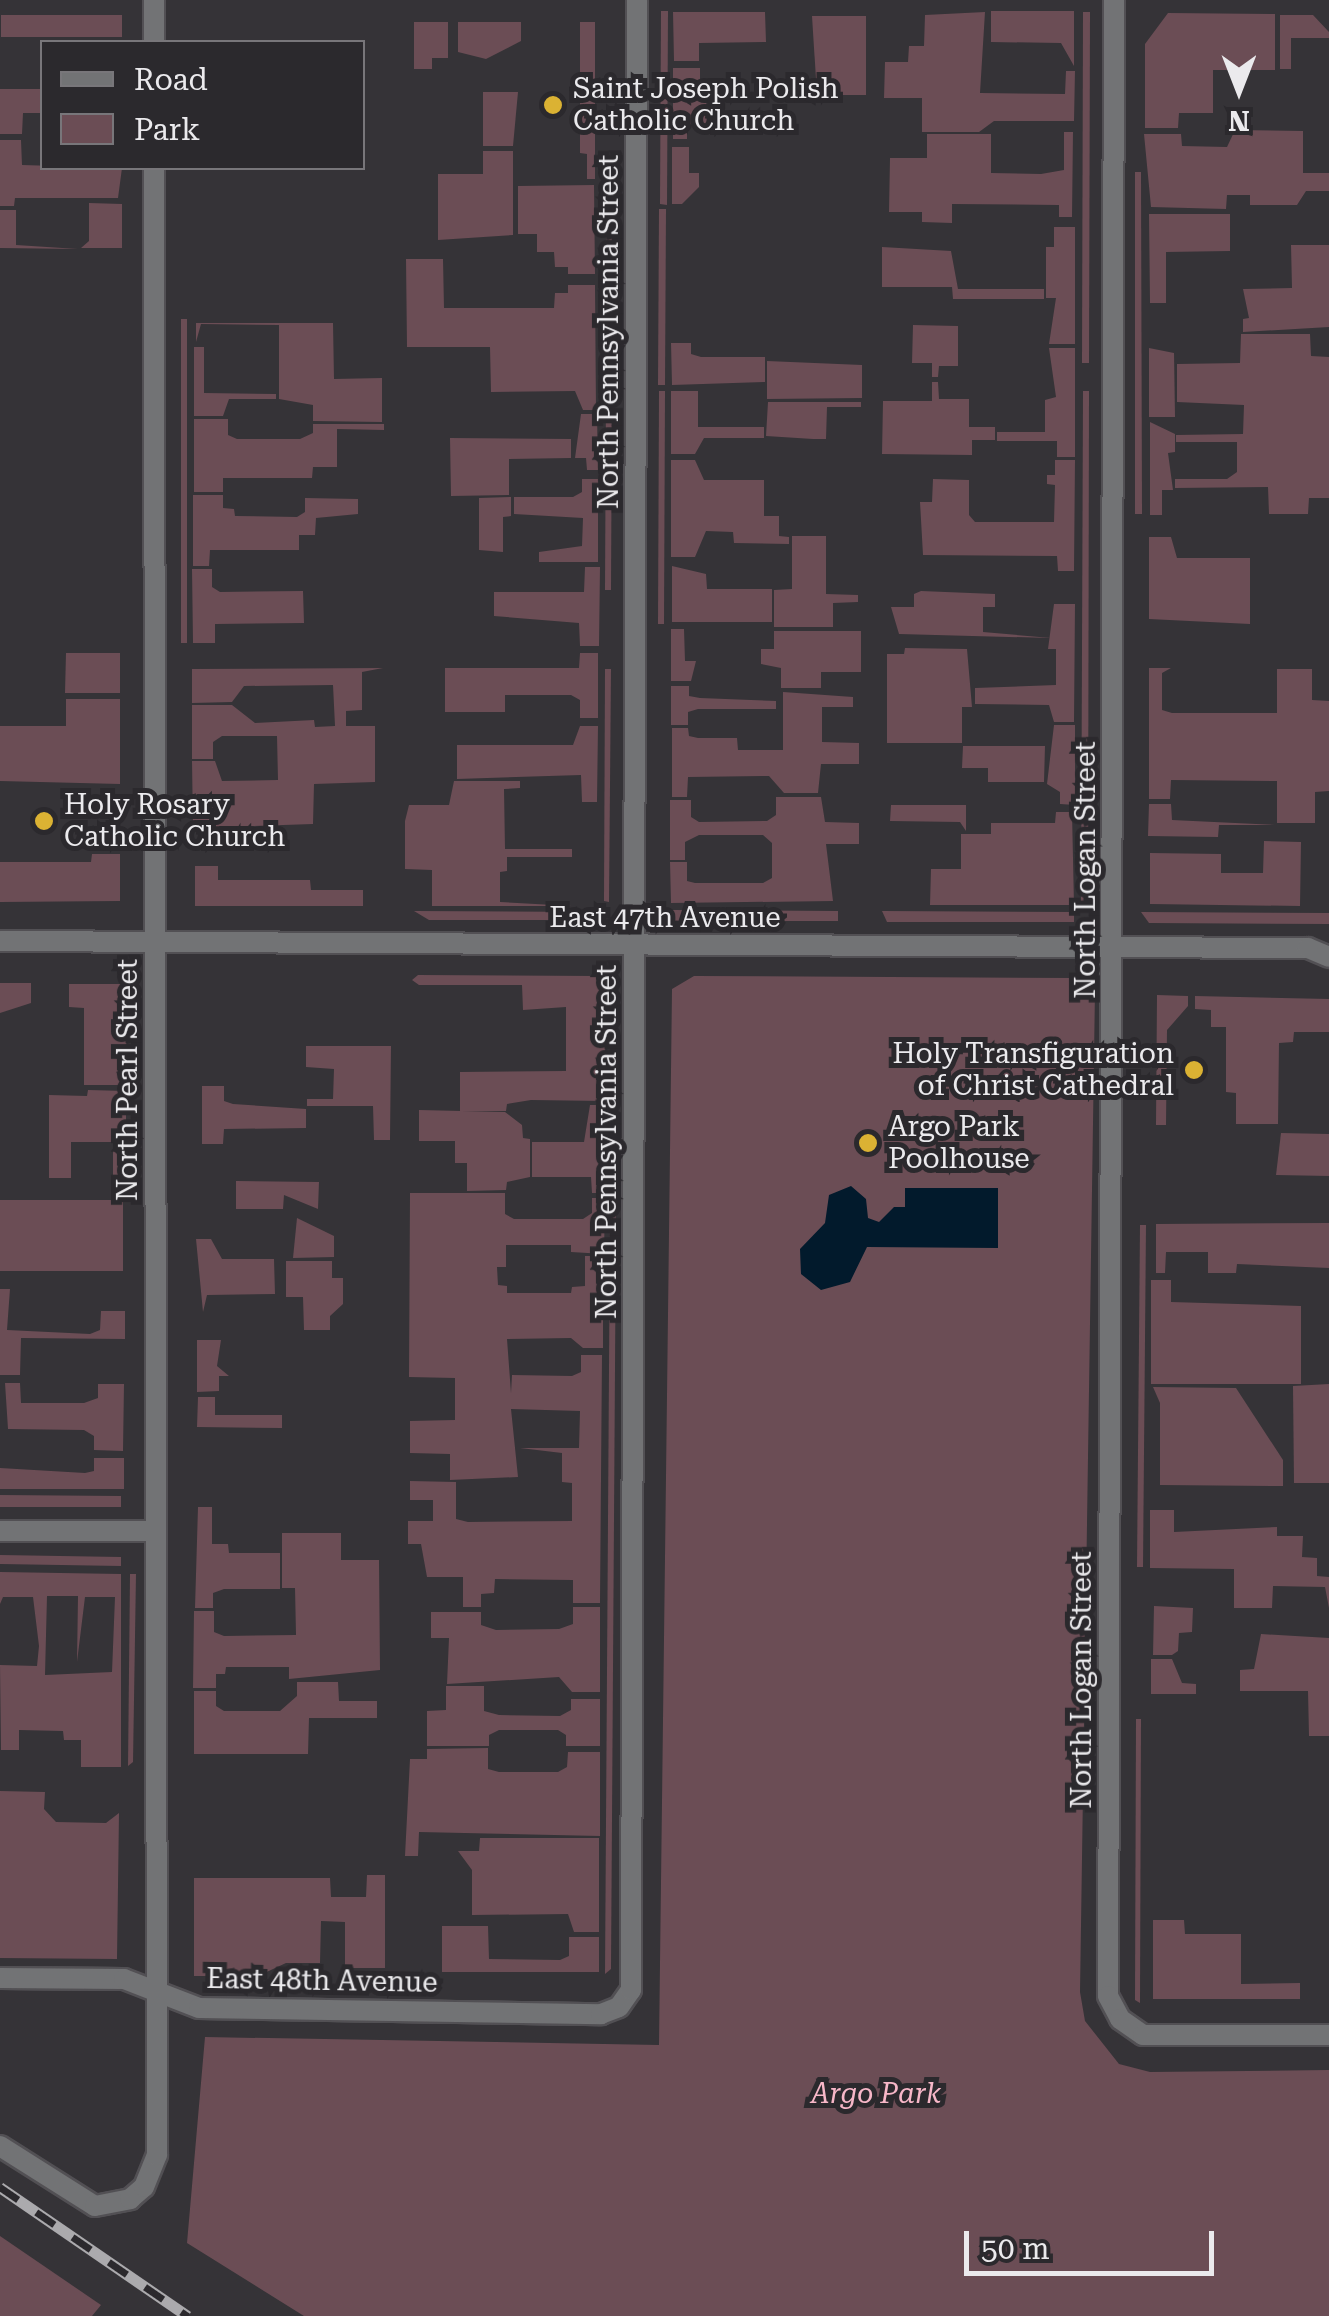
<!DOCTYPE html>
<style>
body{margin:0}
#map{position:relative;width:1329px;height:2316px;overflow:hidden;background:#353337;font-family:"Roboto Serif",serif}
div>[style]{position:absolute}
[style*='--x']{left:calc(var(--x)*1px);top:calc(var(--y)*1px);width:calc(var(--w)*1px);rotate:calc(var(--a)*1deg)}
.green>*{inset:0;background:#6b4d55}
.water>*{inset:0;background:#021a2c}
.roads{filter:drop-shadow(2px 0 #525054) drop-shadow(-2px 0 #525054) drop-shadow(0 2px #525054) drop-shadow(0 -2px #525054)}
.minor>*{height:20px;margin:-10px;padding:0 10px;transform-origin:10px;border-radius:10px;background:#727375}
.tertiary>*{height:20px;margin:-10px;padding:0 10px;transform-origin:10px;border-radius:10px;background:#727375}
.rail>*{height:11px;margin-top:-5.5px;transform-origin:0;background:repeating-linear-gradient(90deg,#2b292d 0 22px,#abaaad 0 44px);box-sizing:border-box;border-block:2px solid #abaaad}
.dots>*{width:28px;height:28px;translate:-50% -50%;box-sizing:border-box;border:5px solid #2b292d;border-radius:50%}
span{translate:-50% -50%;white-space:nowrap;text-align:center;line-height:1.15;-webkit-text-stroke:10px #2b292d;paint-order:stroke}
.poi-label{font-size:28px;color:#ebeaed}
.left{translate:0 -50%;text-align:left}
.right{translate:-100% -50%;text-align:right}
.street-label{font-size:28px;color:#ebeaed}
.park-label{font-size:28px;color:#f7b7c8;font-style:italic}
.legend{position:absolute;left:40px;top:40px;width:325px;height:130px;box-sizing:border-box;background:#2b292d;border:2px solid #78767a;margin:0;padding:12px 18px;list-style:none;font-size:30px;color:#ebeaed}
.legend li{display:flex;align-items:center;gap:20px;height:50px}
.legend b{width:50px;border:2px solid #78767a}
.north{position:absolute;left:1189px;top:40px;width:100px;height:100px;-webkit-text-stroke:8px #2b292d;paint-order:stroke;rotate:180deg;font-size:28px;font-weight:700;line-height:40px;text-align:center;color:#ebeaed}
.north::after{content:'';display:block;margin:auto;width:35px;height:45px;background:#ebeaed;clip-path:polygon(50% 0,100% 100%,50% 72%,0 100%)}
.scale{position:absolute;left:964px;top:2231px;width:250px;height:45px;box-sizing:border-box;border:5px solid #ebeaed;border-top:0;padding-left:12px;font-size:30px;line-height:35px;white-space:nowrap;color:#ebeaed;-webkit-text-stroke:8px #2b292d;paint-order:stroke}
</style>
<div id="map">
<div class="green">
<i style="clip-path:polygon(661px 11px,668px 11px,667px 205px,660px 204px)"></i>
<i style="clip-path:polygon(991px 11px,1074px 11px,1074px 66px,1061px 43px,991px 42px)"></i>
<i style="clip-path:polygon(673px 12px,765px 12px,766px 42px,699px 43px,699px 61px,674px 61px)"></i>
<i style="clip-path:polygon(985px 12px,980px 93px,1065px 94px,1066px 71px,1075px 71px,1074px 121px,994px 121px,979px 132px,922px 132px,922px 98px,884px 98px,885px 62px,908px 62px,909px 46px,924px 46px,925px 15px)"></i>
<i style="clip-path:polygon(1083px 12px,1090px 12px,1089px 363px,1082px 363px)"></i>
<i style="clip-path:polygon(1168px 13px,1275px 14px,1275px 70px,1213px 70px,1213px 113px,1179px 113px,1178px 128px,1145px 128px,1145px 44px)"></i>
<i style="clip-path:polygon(1px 15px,122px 15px,122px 37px,1px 37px)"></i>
<i style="clip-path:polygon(1280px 15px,1313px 15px,1329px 32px,1329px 38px,1291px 38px,1291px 69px,1280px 69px)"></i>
<i style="clip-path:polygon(812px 16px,866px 16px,866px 95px,817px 95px)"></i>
<i style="clip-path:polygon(414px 22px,448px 22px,448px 58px,432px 58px,432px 69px,414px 69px)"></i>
<i style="clip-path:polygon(458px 22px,521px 22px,521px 41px,486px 59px,458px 52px)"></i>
<i style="clip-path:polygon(580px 22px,595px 22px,595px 179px,587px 179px,587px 154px,580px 153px)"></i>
<i style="clip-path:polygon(673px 68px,700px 68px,700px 93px,706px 94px,707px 127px,687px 127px,687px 139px,673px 139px)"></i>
<i style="clip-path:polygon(0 89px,42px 89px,42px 113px,23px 113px,22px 134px,0 134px)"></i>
<i style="clip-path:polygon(483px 92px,518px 92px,513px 146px,483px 146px)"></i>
<i style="clip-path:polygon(1235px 130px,1303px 131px,1303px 173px,1329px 173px,1329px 191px,1306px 191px,1297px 205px,1250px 205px,1250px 195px,1227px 195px,1226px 209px,1151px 207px,1144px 134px,1181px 134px,1182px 146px,1227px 147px)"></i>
<i style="clip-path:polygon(1064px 132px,1073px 132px,1072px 217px,1059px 217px,1059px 205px,952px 204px,952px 223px,922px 222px,922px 212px,889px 212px,890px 158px,927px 158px,927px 134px,991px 134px,991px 173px,1041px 174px,1064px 170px)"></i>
<i style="clip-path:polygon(0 140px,21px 140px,22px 165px,122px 168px,118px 198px,15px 198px,14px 206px,0 206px)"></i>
<i style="clip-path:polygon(672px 147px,689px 147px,689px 173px,699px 173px,699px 187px,682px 204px,672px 204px)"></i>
<i style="clip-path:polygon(483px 151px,513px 151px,513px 235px,438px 240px,438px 174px,483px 174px)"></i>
<i style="clip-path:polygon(1135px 172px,1141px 172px,1142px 514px,1135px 514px)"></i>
<i style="clip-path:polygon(594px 185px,595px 274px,568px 274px,568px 267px,555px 267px,554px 252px,537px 252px,537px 234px,518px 234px,518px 186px)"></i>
<i style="clip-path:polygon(607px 196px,613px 196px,611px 590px,605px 590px)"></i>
<i style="clip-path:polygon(89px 203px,122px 204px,122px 248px,81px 248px,89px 241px)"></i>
<i style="clip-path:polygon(659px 209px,666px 209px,665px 385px,658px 385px)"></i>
<i style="clip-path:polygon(0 210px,16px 210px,16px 245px,78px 249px,0 248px)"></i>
<i style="clip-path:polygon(1149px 214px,1230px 214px,1230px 251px,1166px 252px,1166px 303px,1150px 303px)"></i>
<i style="clip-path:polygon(1054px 227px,1075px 227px,1075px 344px,1049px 344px,1056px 298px,1046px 298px,1046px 247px,1054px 247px)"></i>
<i style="clip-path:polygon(1291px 245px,1329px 245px,1329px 327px,1243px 332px,1243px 319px,1249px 318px,1243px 289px,1292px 288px)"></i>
<i style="clip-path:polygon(882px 247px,951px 251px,958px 289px,1044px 289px,1044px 299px,953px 299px,952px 287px,882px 287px)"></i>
<i style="clip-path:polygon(406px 259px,443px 259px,444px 308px,554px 308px,555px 293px,568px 293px,568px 285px,595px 285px,596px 410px,583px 410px,575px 391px,491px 392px,490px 347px,407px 347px)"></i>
<i style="clip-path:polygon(181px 319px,187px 319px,187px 643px,181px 643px)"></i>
<i style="clip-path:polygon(196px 323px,333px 323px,334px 379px,382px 378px,382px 422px,313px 421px,313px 405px,279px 399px,279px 325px,201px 324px,196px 342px)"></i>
<i style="clip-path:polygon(913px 325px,958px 326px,958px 366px,939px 366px,938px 377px,932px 377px,932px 363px,912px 363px)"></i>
<i style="clip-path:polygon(1241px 334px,1310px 334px,1311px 356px,1329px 357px,1329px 498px,1309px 498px,1308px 514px,1269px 514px,1268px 487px,1175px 488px,1175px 479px,1227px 479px,1237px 472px,1237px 442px,1176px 442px,1176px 435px,1243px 434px,1244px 405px,1177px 402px,1177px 364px,1240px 363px)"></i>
<i style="clip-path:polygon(671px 343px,691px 343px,691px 354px,701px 357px,765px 357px,765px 382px,672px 385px)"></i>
<i style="clip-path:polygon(194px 347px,204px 347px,204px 393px,276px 394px,276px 399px,229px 399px,223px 416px,194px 416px)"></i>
<i style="clip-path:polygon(1049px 348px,1075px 348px,1075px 457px,1057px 457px,1057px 441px,997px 441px,997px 432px,1045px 432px,1045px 400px,1056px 397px)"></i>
<i style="clip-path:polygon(1149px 348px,1174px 353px,1175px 417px,1149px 417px)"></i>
<i style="clip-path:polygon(767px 361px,862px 365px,862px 398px,767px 399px)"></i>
<i style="clip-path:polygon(932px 382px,938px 382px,939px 399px,969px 399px,969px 427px,995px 427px,995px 440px,972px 440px,972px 455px,882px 454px,883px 401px,932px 401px)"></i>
<i style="clip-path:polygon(659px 391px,665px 391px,664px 624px,658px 624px)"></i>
<i style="clip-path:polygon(671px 391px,698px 391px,698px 427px,764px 427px,764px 438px,704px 438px,695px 454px,671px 454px)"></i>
<i style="clip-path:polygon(1083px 391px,1089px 391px,1088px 904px,1081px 904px)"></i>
<i style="clip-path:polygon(768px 402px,861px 402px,861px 407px,827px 407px,826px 439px,813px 439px,766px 436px)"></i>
<i style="clip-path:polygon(581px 414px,597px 414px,598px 470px,587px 470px,586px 458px,575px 458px)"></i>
<i style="clip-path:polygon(194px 419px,228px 419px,228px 435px,237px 439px,300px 439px,313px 433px,313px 424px,384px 424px,384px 430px,337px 429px,337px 467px,313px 467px,312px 478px,223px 478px,223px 492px,194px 492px)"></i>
<i style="clip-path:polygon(1150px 422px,1175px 434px,1175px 452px,1168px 453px,1173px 490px,1162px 490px,1162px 515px,1150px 515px)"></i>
<i style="clip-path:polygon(450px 438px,571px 439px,571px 458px,509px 459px,509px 495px,451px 496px)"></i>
<i style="clip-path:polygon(671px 460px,695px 460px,704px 480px,764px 480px,764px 516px,779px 516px,779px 536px,789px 537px,789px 544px,734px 543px,733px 532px,706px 531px,695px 557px,671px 557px)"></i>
<i style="clip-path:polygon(1055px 460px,1075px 460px,1074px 571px,1058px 571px,1057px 556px,923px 555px,920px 502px,932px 502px,933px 479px,969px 480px,969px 515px,975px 522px,1054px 522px,1055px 485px,1047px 484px,1047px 475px,1055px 475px)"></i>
<i style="clip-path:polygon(582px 479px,598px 479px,598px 562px,539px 562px,539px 552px,582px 546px,583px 518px,514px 514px,514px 497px,573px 497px,582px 492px)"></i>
<i style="clip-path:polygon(193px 495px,223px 495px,223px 508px,234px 509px,235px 516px,297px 517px,305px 512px,305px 498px,358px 499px,358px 514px,316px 518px,315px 535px,299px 535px,299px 550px,210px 550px,209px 566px,193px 566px)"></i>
<i style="clip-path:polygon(511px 497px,511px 516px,503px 517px,503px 552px,479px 550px,479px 498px)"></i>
<i style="clip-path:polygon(792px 536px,826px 536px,826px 594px,858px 595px,858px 602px,833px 603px,833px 627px,774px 627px,774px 590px,792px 589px)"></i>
<i style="clip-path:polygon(1149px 537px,1171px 537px,1177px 558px,1250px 558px,1250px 624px,1149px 619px)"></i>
<i style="clip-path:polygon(672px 566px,706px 574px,707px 589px,772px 589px,772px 622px,672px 622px)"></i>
<i style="clip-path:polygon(585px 567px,600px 567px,599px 646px,580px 646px,579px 623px,494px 616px,494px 592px,584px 592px)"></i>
<i style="clip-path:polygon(192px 569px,212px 569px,212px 587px,220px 592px,303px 591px,304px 623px,215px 624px,215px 643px,193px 643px)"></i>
<i style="clip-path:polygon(921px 591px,995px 594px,995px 607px,983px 607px,983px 632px,1051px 638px,899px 634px,891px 607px,914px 607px,914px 594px)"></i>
<i style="clip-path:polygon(1054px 604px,1075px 604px,1074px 722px,1054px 722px,1049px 705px,975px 704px,975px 688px,1056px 685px,1056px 649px,1048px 649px)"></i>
<i style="clip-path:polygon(671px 629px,684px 629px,685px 661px,696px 661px,691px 681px,671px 681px)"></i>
<i style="clip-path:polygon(774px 631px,861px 631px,861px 672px,821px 672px,821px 688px,781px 688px,781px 668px,761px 664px,761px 649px,774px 649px)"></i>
<i style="clip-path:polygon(905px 648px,967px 649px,972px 707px,962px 707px,962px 743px,887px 743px,887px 654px,904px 654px)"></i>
<i style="clip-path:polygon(66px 653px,120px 653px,120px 693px,65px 693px)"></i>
<i style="clip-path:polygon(580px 653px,598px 653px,598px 718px,580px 718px,580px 700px,571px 695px,505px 695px,505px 712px,445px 712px,445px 668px,579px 668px)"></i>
<i style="clip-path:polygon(383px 668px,362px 672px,362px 710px,346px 711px,346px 726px,375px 726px,375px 782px,314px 784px,313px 824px,193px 828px,192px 761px,215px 761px,222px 781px,278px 780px,277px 736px,222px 736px,213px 742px,213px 759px,192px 759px,192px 705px,232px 705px,255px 723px,314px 720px,315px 727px,335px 726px,333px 685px,244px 686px,232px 702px,192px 703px,192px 669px)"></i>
<i style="clip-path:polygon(1149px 668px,1171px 668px,1162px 673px,1162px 710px,1172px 713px,1277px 713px,1277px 669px,1312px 669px,1312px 700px,1329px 701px,1329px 791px,1315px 792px,1315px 823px,1277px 823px,1277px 781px,1171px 780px,1170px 799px,1149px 799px)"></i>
<i style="clip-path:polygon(605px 669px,611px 669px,609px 902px,604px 901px)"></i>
<i style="clip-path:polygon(671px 686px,689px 686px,689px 696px,700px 698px,776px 701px,776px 709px,698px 709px,688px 712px,688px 725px,671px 725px)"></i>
<i style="clip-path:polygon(783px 692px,853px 697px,853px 707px,822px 707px,822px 742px,859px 743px,859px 764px,821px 764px,818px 793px,784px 793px,769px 776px,688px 777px,687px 797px,672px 797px,672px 728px,688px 728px,689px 736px,698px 738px,737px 738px,738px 750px,783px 750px)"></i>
<i style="clip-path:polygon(66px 699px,120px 699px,120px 784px,0 781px,0 726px,66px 726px)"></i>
<i style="clip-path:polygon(1054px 725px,1075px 725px,1075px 805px,1060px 804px,1060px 792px,1047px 784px)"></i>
<i style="clip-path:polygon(580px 726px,598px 726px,597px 802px,582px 802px,581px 775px,457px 779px,457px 745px,573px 745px)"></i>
<i style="clip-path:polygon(963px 746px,1045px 746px,1044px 782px,988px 782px,988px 768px,962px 768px)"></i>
<i style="clip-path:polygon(454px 781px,520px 781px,520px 788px,504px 789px,505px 849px,572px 849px,572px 857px,507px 857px,507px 871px,500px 872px,500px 902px,572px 906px,432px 906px,432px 870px,405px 869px,405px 821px,409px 805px,449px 805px)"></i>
<i style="clip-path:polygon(776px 797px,821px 797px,825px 822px,859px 823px,859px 844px,826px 844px,833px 901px,671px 903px,670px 862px,687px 862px,687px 881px,695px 883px,763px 883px,772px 878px,772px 843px,763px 835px,699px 835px,685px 842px,685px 860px,670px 860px,670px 800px,691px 800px,691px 817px,699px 822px,767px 821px,776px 815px)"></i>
<i style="clip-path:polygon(1149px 804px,1171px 804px,1172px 820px,1275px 825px,1219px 825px,1218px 837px,1148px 836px)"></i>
<i style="clip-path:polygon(891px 805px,966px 805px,966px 831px,960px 822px,890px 821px)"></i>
<i style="clip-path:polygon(1056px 812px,1072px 812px,1074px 905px,930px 905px,931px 869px,961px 869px,961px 834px,991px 834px,991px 823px,1055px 823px)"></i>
<i style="clip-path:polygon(1264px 841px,1301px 842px,1300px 906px,1150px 904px,1150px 853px,1221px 854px,1221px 873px,1263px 873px)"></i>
<i style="clip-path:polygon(92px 854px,120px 854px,120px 901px,0 902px,0 862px,91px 862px)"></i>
<i style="clip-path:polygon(195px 866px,218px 866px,218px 880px,310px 880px,311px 890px,363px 890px,363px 906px,195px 906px)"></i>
<i style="clip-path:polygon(671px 910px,838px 911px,838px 921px,671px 921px)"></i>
<i style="clip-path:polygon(414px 911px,589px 912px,595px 920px,429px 920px)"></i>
<i style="clip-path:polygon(882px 911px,1074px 912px,1074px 922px,887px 922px)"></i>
<i style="clip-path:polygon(1141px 912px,1329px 913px,1329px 924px,1149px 923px)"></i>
<i style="clip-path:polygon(418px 975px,598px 976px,608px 982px,604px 1101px,531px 1100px,507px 1104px,506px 1111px,460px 1111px,460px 1072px,566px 1071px,566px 1007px,523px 1010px,522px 985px,419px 985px,412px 980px)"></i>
<i style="clip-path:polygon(694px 976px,1074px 978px,1095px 990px,1080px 1992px,1085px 2021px,1119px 2064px,1150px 2072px,1329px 2070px,1329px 2316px,304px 2316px,187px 2243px,205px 2037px,659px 2045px,672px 989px)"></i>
<i style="clip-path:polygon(0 983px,31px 983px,31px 1003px,0 1013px)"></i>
<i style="clip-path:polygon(69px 984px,127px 984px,127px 1085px,84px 1085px,84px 1008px,69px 1007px)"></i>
<i style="clip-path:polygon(1157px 995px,1188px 996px,1188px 1006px,1167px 1030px,1166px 1125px,1156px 1125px)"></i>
<i style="clip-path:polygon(1195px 996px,1329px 999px,1329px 1032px,1294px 1032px,1293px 1042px,1279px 1043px,1278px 1124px,1236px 1124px,1236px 1093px,1226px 1092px,1226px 1027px,1211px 1027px,1211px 1010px,1195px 1009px)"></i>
<i style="clip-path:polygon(306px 1046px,391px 1046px,390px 1140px,374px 1140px,373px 1106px,307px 1106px,307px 1099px,333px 1099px,334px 1069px,306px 1067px)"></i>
<i style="clip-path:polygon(611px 1067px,617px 1067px,611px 1969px,605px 1974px)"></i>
<i style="clip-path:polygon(202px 1086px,224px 1086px,224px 1101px,233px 1104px,306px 1109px,306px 1128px,224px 1129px,223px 1144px,202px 1144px)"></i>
<i style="clip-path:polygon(88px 1090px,126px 1091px,126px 1175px,113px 1175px,113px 1142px,71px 1142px,71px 1178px,49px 1178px,49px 1095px,87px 1096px)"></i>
<i style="clip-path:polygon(590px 1105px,605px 1105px,605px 1193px,592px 1193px,591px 1177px,532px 1177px,532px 1142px,584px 1142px)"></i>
<i style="clip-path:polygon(419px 1110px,505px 1112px,522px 1125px,523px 1138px,530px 1139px,530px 1177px,507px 1182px,506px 1190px,467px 1191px,467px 1163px,455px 1163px,455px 1141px,419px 1141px)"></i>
<i style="clip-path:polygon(1281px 1133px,1329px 1134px,1329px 1176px,1276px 1175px)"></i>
<i style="clip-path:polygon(236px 1181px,319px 1182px,318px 1209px,284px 1195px,283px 1209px,236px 1209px)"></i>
<i style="clip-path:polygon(410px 1193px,505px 1193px,505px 1214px,514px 1219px,583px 1219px,592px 1213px,592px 1198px,605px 1198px,604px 1254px,571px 1252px,571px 1245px,506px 1245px,506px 1267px,497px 1267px,498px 1285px,507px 1286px,507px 1293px,571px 1293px,572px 1287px,585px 1286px,585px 1256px,603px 1256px,603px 1348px,583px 1348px,571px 1338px,507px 1339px,511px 1393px,512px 1375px,572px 1376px,581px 1372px,581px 1355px,602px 1355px,600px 1603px,573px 1603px,573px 1580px,495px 1579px,494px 1593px,481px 1594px,481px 1607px,463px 1607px,463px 1577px,427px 1577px,421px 1544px,408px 1544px,408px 1521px,433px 1521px,433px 1500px,410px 1500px,410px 1481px,456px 1482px,456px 1519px,468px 1522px,572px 1521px,572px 1483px,562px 1482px,562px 1453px,520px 1448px,579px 1448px,580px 1411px,511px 1409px,518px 1477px,450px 1480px,450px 1454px,410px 1453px,410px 1421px,455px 1420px,455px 1378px,409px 1377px)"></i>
<i style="clip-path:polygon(0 1200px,123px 1200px,123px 1271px,0 1271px)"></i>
<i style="clip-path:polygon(297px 1218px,334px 1236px,334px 1257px,293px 1258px)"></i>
<i style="clip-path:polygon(1329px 1223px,1329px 1268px,1237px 1264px,1236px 1273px,1208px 1273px,1208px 1252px,1166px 1252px,1165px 1273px,1156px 1273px,1156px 1224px)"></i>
<i style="clip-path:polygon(1140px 1225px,1146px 1225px,1143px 1567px,1137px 1567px)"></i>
<i style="clip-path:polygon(196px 1239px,211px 1239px,222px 1259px,274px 1259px,275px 1294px,207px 1295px,203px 1312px)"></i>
<i style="clip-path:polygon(286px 1261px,332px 1261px,332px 1278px,343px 1278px,343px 1304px,330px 1316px,330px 1330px,304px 1330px,303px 1297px,286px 1297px)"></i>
<i style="clip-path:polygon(1151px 1280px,1171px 1280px,1171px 1302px,1301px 1306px,1301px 1384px,1151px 1384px)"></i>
<i style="clip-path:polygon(0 1289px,10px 1289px,7px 1330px,90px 1334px,100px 1330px,101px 1311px,125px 1311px,125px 1339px,21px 1338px,20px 1375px,0 1375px)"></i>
<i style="clip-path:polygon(197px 1340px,221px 1340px,217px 1366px,229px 1376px,219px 1376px,219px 1391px,197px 1392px)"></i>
<i style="clip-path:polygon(5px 1383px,20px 1383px,21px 1403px,84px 1403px,98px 1398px,98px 1384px,124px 1384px,123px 1451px,94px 1450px,94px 1436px,84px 1430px,8px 1429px)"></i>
<i style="clip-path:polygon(1329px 1384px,1329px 1483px,1294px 1483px,1293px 1386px)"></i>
<i style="clip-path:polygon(1153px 1387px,1236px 1388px,1283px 1460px,1283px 1486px,1160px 1485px,1160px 1403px)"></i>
<i style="clip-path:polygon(198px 1397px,215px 1397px,215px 1415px,282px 1415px,282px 1428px,197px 1427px)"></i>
<i style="clip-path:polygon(94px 1458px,124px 1458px,124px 1489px,0 1489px,0 1468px,85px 1473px,94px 1471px)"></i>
<i style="clip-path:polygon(0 1495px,121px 1496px,121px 1507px,0 1507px)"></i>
<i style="clip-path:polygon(198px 1507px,212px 1507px,212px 1544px,228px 1544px,229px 1553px,280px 1553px,280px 1589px,224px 1589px,213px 1593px,213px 1608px,195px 1608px)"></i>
<i style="clip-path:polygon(1150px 1510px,1174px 1510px,1174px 1532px,1277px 1527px,1277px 1536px,1303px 1536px,1302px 1557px,1317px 1558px,1317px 1576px,1329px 1577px,1329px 1608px,1325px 1587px,1273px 1586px,1272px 1608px,1234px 1608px,1234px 1569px,1150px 1568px)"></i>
<i style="clip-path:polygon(282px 1533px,341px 1533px,341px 1560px,379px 1560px,380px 1670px,289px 1679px,289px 1667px,226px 1667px,225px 1674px,216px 1674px,216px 1688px,193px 1688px,194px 1611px,214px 1611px,214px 1632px,224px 1636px,296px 1635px,295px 1588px,282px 1588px)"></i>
<i style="clip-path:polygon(0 1555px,121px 1557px,121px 1566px,0 1564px)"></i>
<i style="clip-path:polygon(evenodd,0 1572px,121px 1574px,121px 1767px,81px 1767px,81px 1740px,64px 1740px,63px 1731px,19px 1730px,19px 1750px,1px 1750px,0 1665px,37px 1666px,39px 1646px,33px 1597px,3px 1597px,0 1604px,0 1572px,47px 1596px,78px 1596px,77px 1662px,85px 1597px,115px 1597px,112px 1672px,45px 1675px,47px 1596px)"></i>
<i style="clip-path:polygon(130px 1574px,136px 1574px,133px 1762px,128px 1766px)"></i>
<i style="clip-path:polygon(1154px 1606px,1193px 1608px,1192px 1632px,1179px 1633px,1178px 1651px,1172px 1655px,1153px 1655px)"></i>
<i style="clip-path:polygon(573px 1607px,600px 1607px,600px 1692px,572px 1692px,559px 1677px,447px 1684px,449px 1638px,431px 1638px,431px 1612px,481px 1612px,481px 1625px,496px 1630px,559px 1629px,573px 1624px)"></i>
<i style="clip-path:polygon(1261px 1634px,1329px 1638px,1329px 1736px,1309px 1736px,1308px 1691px,1240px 1691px,1240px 1670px,1254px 1669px)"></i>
<i style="clip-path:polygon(1151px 1659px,1172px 1659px,1182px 1683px,1196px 1684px,1196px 1694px,1151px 1694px)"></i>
<i style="clip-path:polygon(297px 1682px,338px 1682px,339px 1701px,377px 1701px,377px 1718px,309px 1718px,308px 1754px,194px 1754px,194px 1691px,216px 1691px,216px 1706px,224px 1711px,280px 1711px,297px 1696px)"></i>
<i style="clip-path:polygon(446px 1686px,484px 1686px,484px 1711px,499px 1715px,560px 1716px,571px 1710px,571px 1699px,600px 1699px,600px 1746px,566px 1746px,566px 1735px,558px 1730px,499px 1730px,489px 1735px,489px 1746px,427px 1746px,427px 1711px,446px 1710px)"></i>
<i style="clip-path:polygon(1136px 1719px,1141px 1719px,1140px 2003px,1135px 2000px)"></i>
<i style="clip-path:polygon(488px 1748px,488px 1769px,499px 1772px,558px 1772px,567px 1767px,568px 1752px,600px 1752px,600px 1836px,419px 1832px,418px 1856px,405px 1856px,410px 1759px,427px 1759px,427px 1749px)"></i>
<i style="clip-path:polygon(0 1791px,45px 1792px,44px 1809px,56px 1822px,106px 1823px,119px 1813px,117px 1959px,0 1958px)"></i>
<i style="clip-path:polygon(480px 1838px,599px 1838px,599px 1932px,574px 1932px,568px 1914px,472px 1915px,472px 1870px,458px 1851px,479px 1851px)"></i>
<i style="clip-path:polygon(367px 1875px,385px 1875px,385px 1968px,345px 1968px,345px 1922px,321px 1921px,320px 1963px,286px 1963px,258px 1976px,194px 1976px,194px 1878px,330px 1878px,331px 1897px,366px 1897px)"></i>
<i style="clip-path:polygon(1153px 1920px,1184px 1920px,1185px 1934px,1241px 1934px,1241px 1984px,1300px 1983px,1300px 1999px,1153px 1999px)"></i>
<i style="clip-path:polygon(442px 1926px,488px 1926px,489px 1959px,560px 1960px,569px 1956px,569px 1937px,599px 1937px,599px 1972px,442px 1972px)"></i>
<i style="clip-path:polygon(0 2236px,101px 2305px,92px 2316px,0 2316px)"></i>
</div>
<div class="water">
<i style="clip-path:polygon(851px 1186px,866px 1199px,868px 1218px,879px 1222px,894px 1207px,905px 1207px,905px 1188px,998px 1188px,998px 1248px,867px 1247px,850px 1282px,821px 1290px,801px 1274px,800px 1249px,825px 1223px,829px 1195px)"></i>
</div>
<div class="roads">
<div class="minor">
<i style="--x:154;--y:0;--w:42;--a:90"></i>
<i style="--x:1114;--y:0;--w:1996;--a:90.17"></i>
<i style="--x:1108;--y:1996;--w:26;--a:62"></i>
<i style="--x:1120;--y:2019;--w:28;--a:35"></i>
<i style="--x:1143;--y:2035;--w:186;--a:0"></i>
<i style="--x:0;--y:1531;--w:156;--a:0"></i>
<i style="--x:0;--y:1978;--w:124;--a:0.5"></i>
<i style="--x:124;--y:1979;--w:80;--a:21.1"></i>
<i style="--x:199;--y:2008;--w:402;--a:0.9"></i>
<i style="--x:601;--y:2014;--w:19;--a:-21"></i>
<i style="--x:619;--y:2007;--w:21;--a:-55"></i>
<i style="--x:631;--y:1990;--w:1990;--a:-89.83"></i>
<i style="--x:0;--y:2146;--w:112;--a:32.3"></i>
<i style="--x:95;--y:2206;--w:36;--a:-11"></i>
<i style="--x:130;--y:2199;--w:18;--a:-41"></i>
<i style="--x:144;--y:2187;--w:35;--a:-68"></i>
<i style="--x:157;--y:2155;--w:1987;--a:-90.09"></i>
</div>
<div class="tertiary">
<i style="--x:0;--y:941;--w:1308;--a:0.31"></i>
<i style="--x:1308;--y:948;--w:23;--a:23"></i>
</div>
</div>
<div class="rail">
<i style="--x:0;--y:2187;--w:228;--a:34.5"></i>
</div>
<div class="dots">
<i style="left:553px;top:105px;background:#dbb233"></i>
<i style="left:44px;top:821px;background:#dbb233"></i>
<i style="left:1194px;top:1070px;background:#dbb233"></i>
<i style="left:868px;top:1143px;background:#dbb233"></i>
</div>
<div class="poi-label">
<span class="left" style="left:573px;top:105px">Saint Joseph Polish<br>Catholic Church</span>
<span class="left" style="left:64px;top:821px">Holy Rosary<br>Catholic Church</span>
<span class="right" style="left:1174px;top:1070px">Holy Transfiguration<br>of Christ Cathedral</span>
<span class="left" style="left:888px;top:1143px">Argo Park<br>Poolhouse</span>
</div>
<div class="street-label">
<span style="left:609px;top:332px;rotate:-90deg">North Pennsylvania Street</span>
<span style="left:1086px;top:870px;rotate:-90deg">North Logan Street</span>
<span style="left:665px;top:918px">East 47th Avenue</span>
<span style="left:128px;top:1080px;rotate:-90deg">North Pearl Street</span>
<span style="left:607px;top:1142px;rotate:-90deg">North Pennsylvania Street</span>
<span style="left:1082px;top:1680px;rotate:-90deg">North Logan Street</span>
<span style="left:322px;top:1981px;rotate:1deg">East 48th Avenue</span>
</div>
<div class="park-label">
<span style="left:876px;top:2094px">Argo Park</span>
</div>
<ul class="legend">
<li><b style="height:12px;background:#727375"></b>Road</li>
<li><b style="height:28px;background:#6b4d55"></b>Park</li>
</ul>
<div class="north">N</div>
<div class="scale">50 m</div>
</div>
